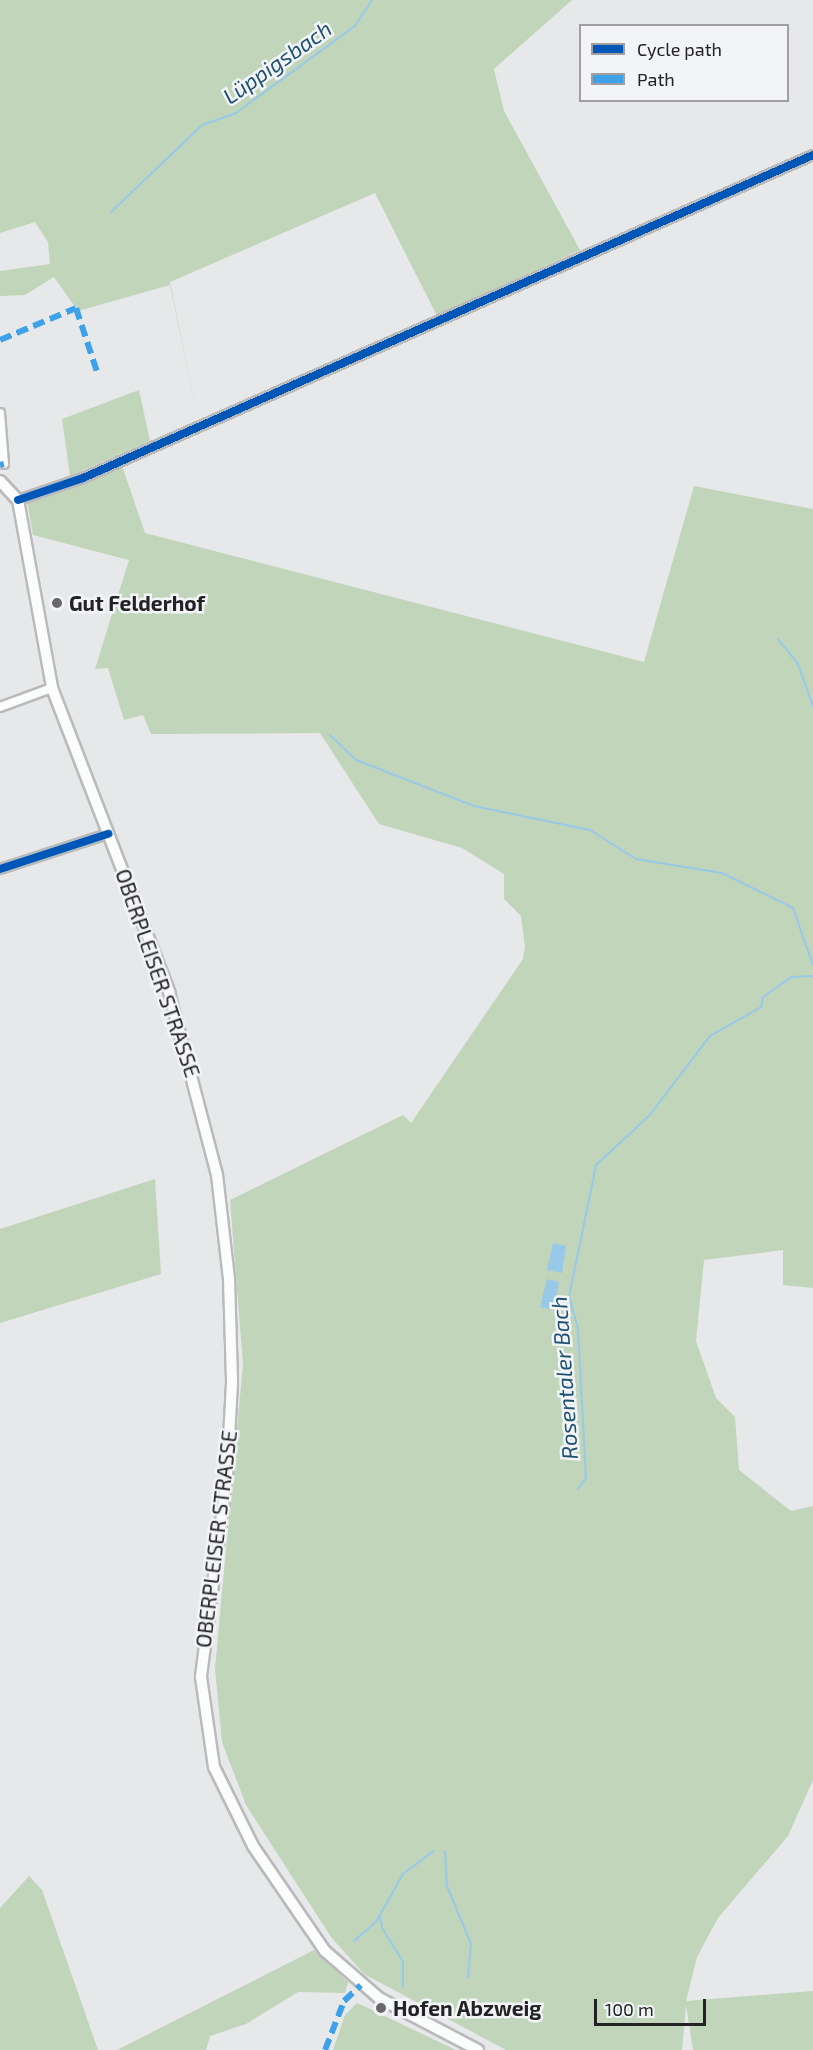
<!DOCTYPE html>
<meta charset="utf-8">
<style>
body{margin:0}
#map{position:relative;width:813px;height:2050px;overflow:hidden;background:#e7e8e9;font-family:"Exo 2",sans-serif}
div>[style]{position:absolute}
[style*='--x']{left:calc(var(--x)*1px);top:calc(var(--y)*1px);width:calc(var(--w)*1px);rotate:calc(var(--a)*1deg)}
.green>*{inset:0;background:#c0d5b9}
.water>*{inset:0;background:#99c9e9}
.stream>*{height:2px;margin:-1px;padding:0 1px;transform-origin:1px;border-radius:1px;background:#99c9e9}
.roads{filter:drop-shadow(2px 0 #bababb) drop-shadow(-2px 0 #bababb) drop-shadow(0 2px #bababb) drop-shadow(0 -2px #bababb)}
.street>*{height:8px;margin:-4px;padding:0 4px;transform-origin:4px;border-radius:4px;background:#fbfcfc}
.secondary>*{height:10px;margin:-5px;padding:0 5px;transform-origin:5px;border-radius:5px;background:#fbfcfc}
.quiet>*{height:6px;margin-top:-3px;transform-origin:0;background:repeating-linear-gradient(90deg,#3ea2eb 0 12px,transparent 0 18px)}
.cycleway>*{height:8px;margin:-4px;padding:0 4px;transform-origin:4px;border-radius:4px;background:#0057b8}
.dots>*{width:16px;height:16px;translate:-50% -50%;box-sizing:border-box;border:3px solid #f3f4f7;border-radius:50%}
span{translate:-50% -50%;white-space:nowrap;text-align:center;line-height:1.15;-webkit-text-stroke:5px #f3f4f7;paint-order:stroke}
.poi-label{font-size:21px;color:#232324;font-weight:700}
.left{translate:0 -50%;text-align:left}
.street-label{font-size:21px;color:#232324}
.water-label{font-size:22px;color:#1e5270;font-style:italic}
.legend{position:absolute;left:579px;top:24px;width:210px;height:78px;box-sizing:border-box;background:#f3f4f7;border:2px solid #a0a0a3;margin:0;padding:8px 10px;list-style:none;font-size:18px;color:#232324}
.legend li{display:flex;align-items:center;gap:12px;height:30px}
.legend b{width:30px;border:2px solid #a0a0a3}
.scale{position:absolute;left:594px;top:1999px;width:112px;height:27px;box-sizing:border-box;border:3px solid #232324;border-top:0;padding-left:8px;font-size:18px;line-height:21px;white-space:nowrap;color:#232324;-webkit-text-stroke:4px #f3f4f7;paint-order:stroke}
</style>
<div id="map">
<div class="green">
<i style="clip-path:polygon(0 0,572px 0,494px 69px,504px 111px,580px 250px,437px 316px,375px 193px,170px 282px,198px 420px,170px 285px,78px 311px,54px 277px,25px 295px,0 296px,0 271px,50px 264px,48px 242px,35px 222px,0 233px)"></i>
<i style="clip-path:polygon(139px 390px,150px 441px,70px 476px,62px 419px)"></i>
<i style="clip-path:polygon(122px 466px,145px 533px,644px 662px,694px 486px,813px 509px,813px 1288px,783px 1285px,783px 1250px,704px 1260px,696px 1341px,716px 1398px,735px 1417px,739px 1470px,791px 1511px,813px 1506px,813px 1780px,788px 1836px,718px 1918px,697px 1957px,686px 2001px,813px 1991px,813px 2050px,693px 2050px,686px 2005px,682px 2050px,506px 2050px,364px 1974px,331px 1937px,246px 1805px,222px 1742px,215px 1669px,243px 1364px,230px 1200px,403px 1115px,411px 1123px,523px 959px,525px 947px,521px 916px,504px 899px,504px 874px,462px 848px,379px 824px,320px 733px,151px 734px,143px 715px,124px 720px,108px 668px,95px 669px,129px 560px,33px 535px,27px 501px)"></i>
<i style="clip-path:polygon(155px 1179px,161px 1274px,0 1323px,0 1229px)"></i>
<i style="clip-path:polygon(29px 1876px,42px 1890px,98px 2050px,0 2050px,0 1908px)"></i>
<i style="clip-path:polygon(314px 1950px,348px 1982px,345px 1993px,298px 1992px,246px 2024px,210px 2036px,206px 2050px,117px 2050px)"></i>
<i style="clip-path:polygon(357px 2003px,370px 2009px,456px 2050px,333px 2050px,345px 2015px)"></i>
</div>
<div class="water">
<i style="clip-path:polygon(553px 1243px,566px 1246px,562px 1273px,547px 1270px)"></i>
<i style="clip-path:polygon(547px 1279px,559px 1282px,554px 1310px,540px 1307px)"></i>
</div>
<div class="stream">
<i style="--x:111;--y:212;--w:126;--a:-43.7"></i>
<i style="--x:202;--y:125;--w:36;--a:-19"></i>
<i style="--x:236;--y:113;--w:147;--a:-36.2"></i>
<i style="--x:355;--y:26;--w:31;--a:-57"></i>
<i style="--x:778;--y:639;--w:32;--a:51"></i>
<i style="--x:798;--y:664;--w:45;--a:70.3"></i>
<i style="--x:330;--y:735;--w:36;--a:44"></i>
<i style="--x:356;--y:760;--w:127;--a:21.3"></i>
<i style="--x:474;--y:806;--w:118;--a:11.7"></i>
<i style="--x:590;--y:830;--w:54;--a:32.2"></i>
<i style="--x:636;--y:859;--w:87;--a:9.2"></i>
<i style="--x:722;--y:873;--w:79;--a:26.2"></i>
<i style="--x:793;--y:908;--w:60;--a:70.7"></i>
<i style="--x:578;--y:1489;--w:14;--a:-54"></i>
<i style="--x:586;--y:1478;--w:150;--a:-93.1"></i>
<i style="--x:578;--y:1328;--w:32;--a:-106"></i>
<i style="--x:569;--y:1297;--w:135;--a:-78.4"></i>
<i style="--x:596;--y:1165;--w:72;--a:-42.8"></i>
<i style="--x:649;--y:1116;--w:101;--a:-52.7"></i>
<i style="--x:710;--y:1036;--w:59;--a:-29.6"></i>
<i style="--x:761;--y:1007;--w:10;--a:-79"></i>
<i style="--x:763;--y:997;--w:35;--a:-35"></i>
<i style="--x:792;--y:977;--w:21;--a:-3"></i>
<i style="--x:445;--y:1851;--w:35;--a:87"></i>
<i style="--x:447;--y:1886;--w:63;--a:67.5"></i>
<i style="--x:471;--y:1944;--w:34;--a:95"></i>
<i style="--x:380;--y:1914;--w:14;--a:82"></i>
<i style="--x:382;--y:1928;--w:40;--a:58"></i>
<i style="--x:403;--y:1962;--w:24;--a:90"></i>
<i style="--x:354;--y:1941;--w:29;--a:-41"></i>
<i style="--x:376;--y:1922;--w:55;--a:-60.6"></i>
<i style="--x:403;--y:1874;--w:38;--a:-37"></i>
</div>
<div class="roads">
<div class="street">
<i style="--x:0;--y:413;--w:51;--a:85.5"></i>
<i style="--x:18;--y:500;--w:69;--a:-18.7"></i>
<i style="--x:83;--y:478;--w:798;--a:-23.87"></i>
<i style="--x:0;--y:707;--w:55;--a:-20.1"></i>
<i style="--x:0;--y:869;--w:114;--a:-18"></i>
</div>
<div class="secondary">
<i style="--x:0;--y:481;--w:26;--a:47"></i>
<i style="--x:18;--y:500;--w:191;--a:79.7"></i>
<i style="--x:52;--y:688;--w:326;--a:68.9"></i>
<i style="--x:169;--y:992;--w:189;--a:75.3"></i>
<i style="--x:217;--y:1175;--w:105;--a:83.4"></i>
<i style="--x:229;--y:1279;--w:104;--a:88.3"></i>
<i style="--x:232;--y:1383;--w:93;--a:93.1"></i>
<i style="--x:227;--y:1476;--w:203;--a:97.4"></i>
<i style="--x:201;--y:1677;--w:91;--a:81.8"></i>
<i style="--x:214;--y:1767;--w:88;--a:63.7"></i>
<i style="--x:253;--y:1846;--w:127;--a:55.6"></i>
<i style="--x:325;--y:1951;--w:72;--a:41"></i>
<i style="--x:379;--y:1998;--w:112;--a:27.7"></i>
</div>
</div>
<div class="quiet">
<i style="--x:0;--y:340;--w:82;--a:-22.8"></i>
<i style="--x:76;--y:308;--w:67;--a:71.8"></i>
<i style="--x:0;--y:465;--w:4;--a:-14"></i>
<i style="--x:325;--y:2050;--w:53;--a:-68.8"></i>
<i style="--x:344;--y:2001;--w:23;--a:-43"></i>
</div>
<div class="cycleway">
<i style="--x:18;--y:500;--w:69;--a:-18.7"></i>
<i style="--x:83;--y:478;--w:798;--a:-23.87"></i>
<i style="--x:0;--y:869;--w:114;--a:-18"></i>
</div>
<div class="dots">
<i style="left:57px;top:603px;background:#686869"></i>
<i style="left:381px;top:2008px;background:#686869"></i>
</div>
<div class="poi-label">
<span class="left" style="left:69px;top:603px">Gut Felderhof</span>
<span class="left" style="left:393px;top:2008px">Hofen Abzweig</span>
</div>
<div class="street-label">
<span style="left:158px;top:973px;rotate:71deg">OBERPLEISER STRASSE</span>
<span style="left:216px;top:1539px;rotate:-83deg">OBERPLEISER STRASSE</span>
</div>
<div class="water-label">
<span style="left:277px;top:62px;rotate:-35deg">Lüppigsbach</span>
<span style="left:564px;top:1378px;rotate:-94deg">Rosentaler Bach</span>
</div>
<ul class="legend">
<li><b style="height:8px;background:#0057b8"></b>Cycle path</li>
<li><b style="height:8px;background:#3ea2eb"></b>Path</li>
</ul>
<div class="scale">100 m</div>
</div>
